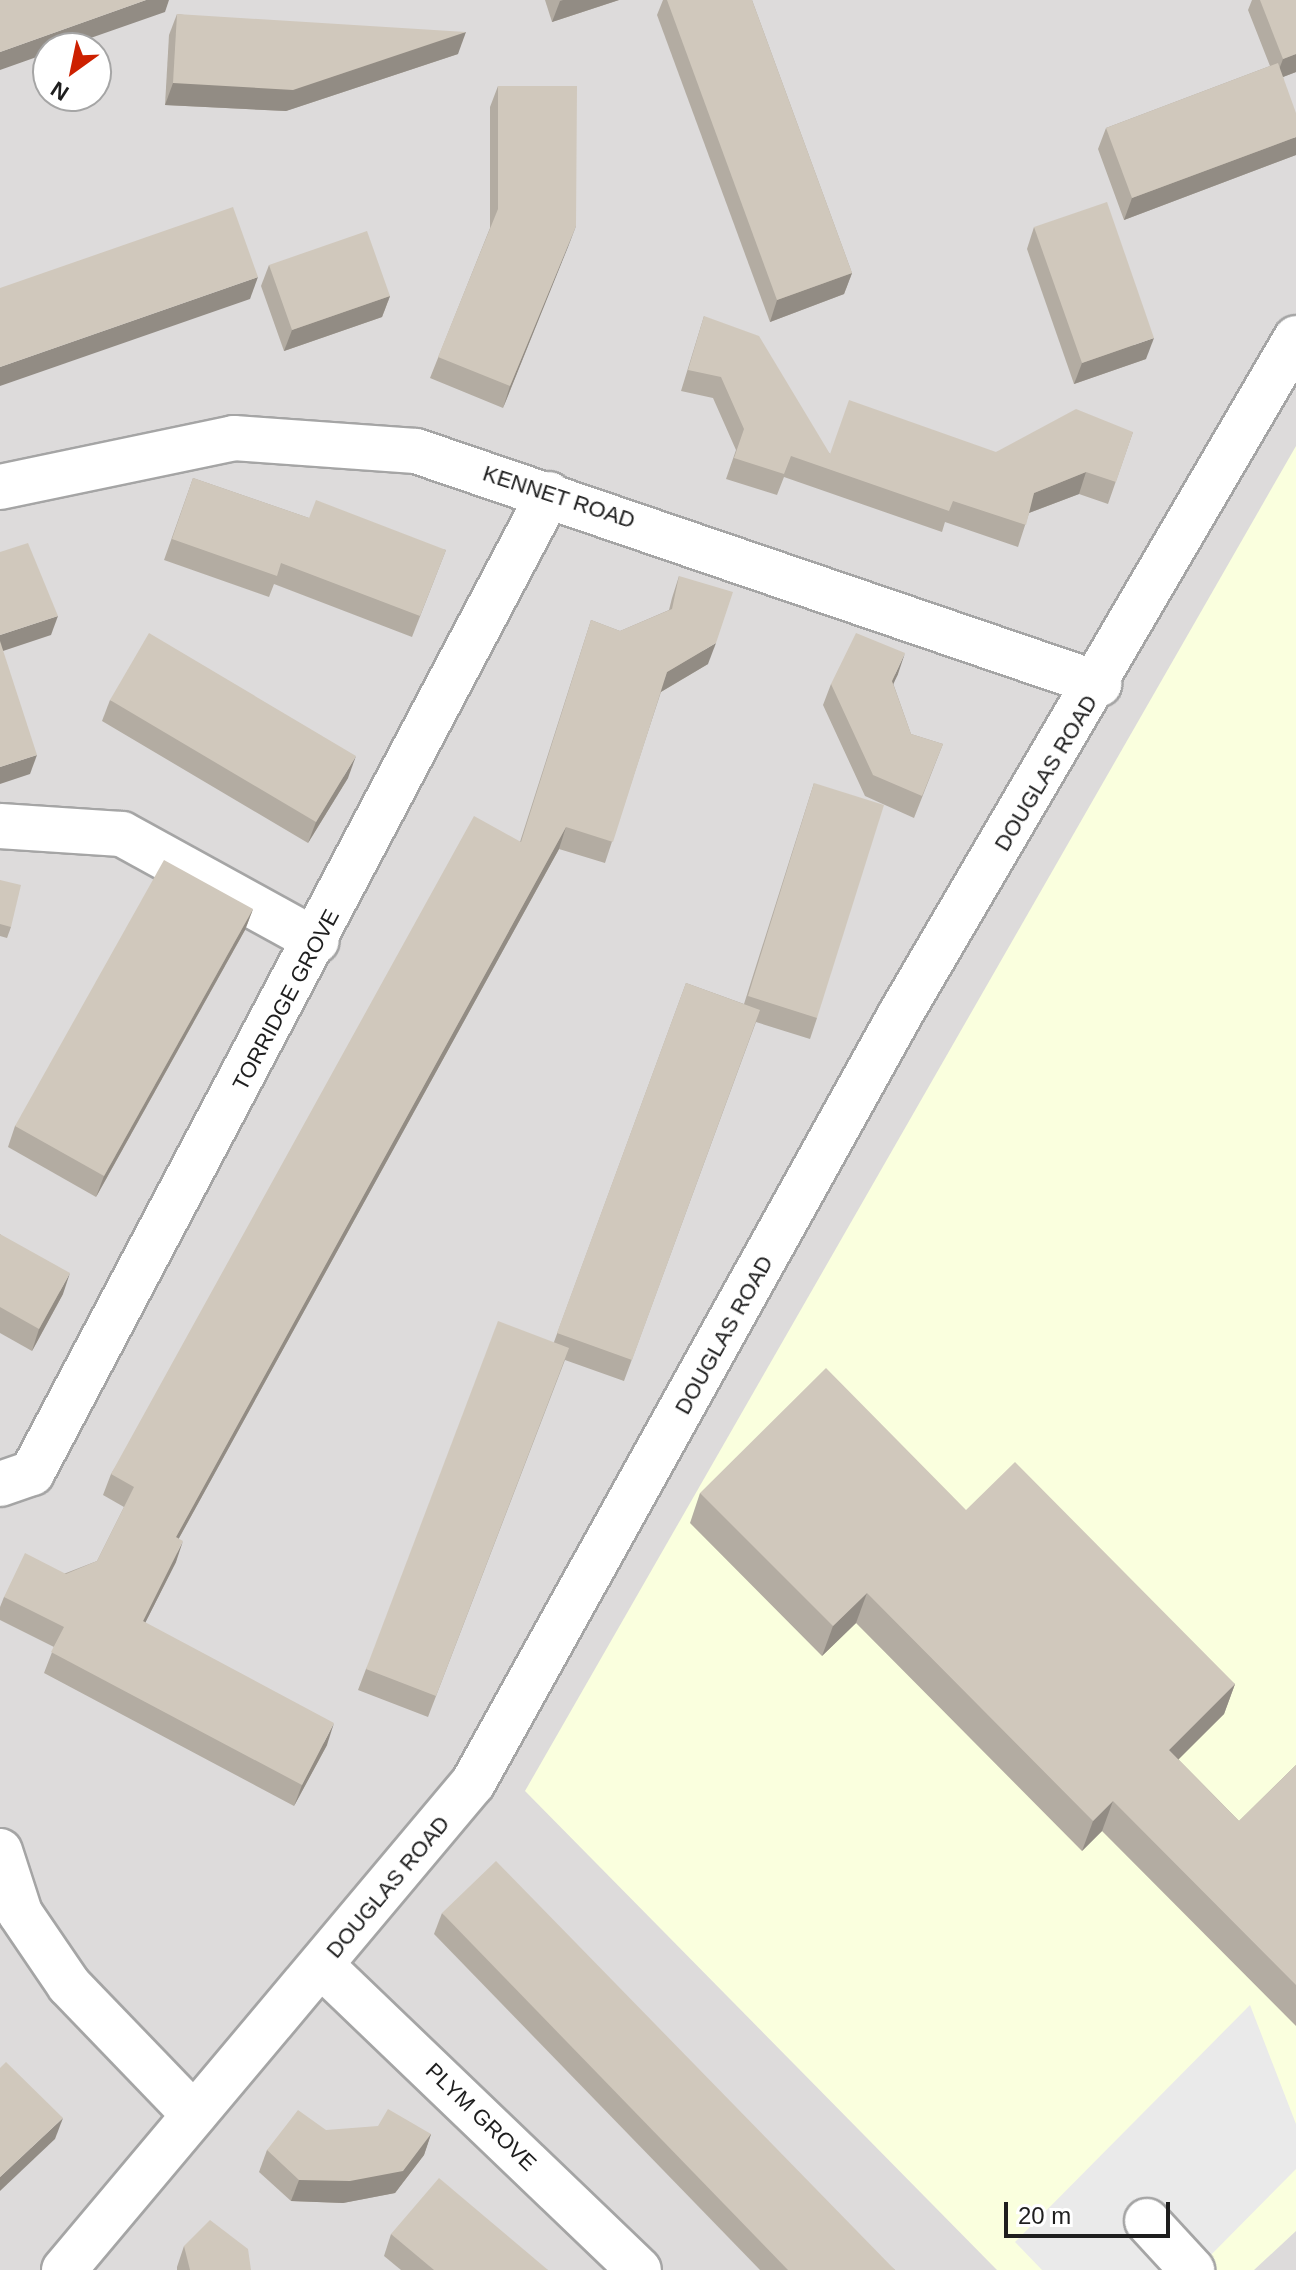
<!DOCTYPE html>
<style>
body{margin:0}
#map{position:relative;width:1296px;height:2270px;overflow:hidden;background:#f0eee4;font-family:Helvetica,sans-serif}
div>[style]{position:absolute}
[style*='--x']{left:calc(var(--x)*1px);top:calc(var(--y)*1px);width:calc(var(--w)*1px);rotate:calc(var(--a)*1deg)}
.residential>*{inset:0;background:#dddbdb}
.education>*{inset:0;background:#faffde}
.parking>*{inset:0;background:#eaeaea}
.roads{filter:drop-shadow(2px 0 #a5a5a5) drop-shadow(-2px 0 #a5a5a5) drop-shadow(0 2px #a5a5a5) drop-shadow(0 -2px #a5a5a5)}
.minor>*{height:44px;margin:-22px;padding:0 22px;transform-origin:22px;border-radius:22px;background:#fff}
.wall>*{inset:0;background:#b3aca2}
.shaded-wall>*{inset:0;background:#928c84}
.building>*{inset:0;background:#d0c8bc}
span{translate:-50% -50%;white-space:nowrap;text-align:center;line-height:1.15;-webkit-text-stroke:7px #fff;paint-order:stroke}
.street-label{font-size:22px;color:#1e1e1e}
.north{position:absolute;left:32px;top:32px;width:80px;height:80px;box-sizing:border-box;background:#fff;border:2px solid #a5a5a5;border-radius:50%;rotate:213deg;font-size:22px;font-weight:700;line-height:32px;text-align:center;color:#1e1e1e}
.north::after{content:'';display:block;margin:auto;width:28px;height:36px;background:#cd2000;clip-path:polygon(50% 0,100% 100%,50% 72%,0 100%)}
.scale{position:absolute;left:1004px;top:2202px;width:166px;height:36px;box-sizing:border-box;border:4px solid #1e1e1e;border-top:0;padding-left:10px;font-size:24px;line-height:28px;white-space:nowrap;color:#1e1e1e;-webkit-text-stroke:6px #fff;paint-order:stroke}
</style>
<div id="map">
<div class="residential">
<i style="clip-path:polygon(evenodd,0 0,1296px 0,1296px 2270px,0 2270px,0 0,48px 48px,96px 48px,96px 96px,48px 96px,48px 48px)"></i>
</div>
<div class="education">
<i style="clip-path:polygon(1296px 446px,1296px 2231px,1254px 2270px,997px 2270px,525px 1791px)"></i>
</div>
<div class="parking">
<i style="clip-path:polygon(1250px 2005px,1296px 2124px,1296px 2169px,1196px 2270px,1042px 2270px,1015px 2242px)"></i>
</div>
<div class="roads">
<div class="minor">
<i style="--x:0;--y:487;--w:239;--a:-11.8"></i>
<i style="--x:234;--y:438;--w:182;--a:4.1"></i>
<i style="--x:416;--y:451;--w:722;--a:18.84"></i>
<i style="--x:0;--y:826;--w:122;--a:3.8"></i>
<i style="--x:122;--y:834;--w:222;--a:28.8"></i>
<i style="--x:0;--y:1484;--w:34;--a:-19"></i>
<i style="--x:32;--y:1473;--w:1107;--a:-62.16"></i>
<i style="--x:0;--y:1851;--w:65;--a:72.1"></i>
<i style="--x:20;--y:1913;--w:87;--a:55.8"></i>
<i style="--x:69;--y:1985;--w:180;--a:46.1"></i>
<i style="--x:322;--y:1966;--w:439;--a:43.8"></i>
<i style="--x:1147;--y:2221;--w:67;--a:47.4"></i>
<i style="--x:64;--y:2270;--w:636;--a:-49.98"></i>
<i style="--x:473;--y:1783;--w:881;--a:-60.93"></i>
<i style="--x:901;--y:1013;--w:782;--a:-59.66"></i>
</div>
</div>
<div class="wall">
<i style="clip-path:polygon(545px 0,619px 0,552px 22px)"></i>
<i style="clip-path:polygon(663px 0,752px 0,852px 273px,844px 294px,770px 322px,657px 15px)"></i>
<i style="clip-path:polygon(1252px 0,1296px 0,1296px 72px,1283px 77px,1296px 155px,1124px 220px,1098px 149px,1106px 128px,1270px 66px,1248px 10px)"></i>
<i style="clip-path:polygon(177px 14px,458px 54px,286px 111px,165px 105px,169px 35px)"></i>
<i style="clip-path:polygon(498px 86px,576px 226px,503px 408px,430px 378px,490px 228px,490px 107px)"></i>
<i style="clip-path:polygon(1034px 227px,1146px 359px,1074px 384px,1027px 249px)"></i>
<i style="clip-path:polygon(269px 265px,390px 296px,382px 317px,284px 351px,261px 286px)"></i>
<i style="clip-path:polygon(704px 316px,830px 454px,996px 452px,1133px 432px,1108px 504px,1079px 494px,1029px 513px,1018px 547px,945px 522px,942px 532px,784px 477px,777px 495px,726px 479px,736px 450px,713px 398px,681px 391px)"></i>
<i style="clip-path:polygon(193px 478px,309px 518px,446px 550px,412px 637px,274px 584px,269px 597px,164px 560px)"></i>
<i style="clip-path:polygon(679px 576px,708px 664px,661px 692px,605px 863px,559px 849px,179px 1538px,176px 1562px,145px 1623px,327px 1745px,294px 1806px,44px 1673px,54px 1647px,0 1620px,0 1607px,4px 1597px,97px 1561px,124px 1507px,103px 1495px,111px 1474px,520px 842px,591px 620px,620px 631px,669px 610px,672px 598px)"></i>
<i style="clip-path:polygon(898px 674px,893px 683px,911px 734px,943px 744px,914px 818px,865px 796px,823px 705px,831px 684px)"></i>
<i style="clip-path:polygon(110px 700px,348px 778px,308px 843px,102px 721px)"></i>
<i style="clip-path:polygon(814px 783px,817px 1018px,810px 1039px,756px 1022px,624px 1381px,565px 1360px,428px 1717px,358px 1690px,366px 1669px,554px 1342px,686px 983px,744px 1004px)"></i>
<i style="clip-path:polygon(0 880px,11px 927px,7px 938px,0 936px)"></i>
<i style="clip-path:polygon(253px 909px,245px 930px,96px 1197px,8px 1147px,15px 1126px)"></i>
<i style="clip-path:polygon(0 1234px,63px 1294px,32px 1351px,0 1333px)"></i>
<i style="clip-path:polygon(700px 1493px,966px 1510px,1235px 1684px,1224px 1714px,1178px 1759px,1239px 1821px,1296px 1765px,1296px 2026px,1102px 1831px,1082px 1851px,856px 1623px,822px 1656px,690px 1523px)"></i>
<i style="clip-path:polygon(442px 1913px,895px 2270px,760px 2270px,434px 1934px)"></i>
<i style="clip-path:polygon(326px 2130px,431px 2134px,424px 2155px,395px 2193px,343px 2203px,291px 2201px,259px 2172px,267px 2150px)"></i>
<i style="clip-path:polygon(391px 2234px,548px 2270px,401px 2270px,384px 2256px)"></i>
<i style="clip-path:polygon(184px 2246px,251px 2270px,177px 2270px,177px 2267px)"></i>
</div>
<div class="shaded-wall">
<i style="clip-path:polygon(146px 0,169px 0,165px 12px,62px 48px,48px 48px,48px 53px,0 70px,0 52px)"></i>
<i style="clip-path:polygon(563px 0,619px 0,552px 22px,560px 1px)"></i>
<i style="clip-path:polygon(466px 32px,458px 54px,286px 111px,165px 105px,173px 83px)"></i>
<i style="clip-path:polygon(1296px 54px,1296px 72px,1275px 80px,1283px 59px)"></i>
<i style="clip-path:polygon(1296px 137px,1296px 155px,1124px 220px,1132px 198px)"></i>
<i style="clip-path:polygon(576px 226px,568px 247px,503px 408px,510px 386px)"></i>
<i style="clip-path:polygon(852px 273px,844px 294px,770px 322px,777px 300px)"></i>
<i style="clip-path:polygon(258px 277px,250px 299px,0 386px,0 367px)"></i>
<i style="clip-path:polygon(390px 296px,382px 317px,284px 351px,292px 330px)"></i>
<i style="clip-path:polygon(1154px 338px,1146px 359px,1074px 384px,1082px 363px)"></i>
<i style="clip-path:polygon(1086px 472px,1079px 494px,1026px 514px,1034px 493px)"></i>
<i style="clip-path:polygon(58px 616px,51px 635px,0 652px,0 635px)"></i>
<i style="clip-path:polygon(716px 643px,708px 664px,659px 693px,667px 672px)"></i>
<i style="clip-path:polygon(905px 653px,898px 674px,885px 702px,892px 681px)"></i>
<i style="clip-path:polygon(37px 755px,30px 774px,0 784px,0 767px)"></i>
<i style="clip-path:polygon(356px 756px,348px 778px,308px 843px,316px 822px)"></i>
<i style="clip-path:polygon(566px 827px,559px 849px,168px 1558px,176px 1537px)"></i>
<i style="clip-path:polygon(253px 909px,245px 930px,96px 1197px,104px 1176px)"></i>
<i style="clip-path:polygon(70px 1273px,63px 1294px,32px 1351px,39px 1329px)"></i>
<i style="clip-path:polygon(183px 1541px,176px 1562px,135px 1643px,143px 1621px)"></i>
<i style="clip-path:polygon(867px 1593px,856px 1623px,822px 1656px,833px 1626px)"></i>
<i style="clip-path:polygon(1235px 1684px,1224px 1714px,1158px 1780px,1169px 1750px)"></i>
<i style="clip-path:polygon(334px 1723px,327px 1745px,294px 1806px,302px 1785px)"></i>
<i style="clip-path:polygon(1113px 1801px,1102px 1831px,1082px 1851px,1093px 1821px)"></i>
<i style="clip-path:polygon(63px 2118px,55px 2139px,0 2191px,0 2177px)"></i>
<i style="clip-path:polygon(431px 2134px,424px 2155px,395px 2193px,343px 2203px,291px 2201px,299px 2180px)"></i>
</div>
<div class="building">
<i style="clip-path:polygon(0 0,146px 0,0 52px)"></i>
<i style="clip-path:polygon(667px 0,752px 0,852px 273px,777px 300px)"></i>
<i style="clip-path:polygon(1260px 0,1296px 0,1296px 54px,1283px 59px)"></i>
<i style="clip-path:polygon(177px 14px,466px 32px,293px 90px,173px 83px)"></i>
<i style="clip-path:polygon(1278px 63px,1296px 113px,1296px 137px,1132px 198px,1106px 128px)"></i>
<i style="clip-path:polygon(498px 86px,577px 86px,576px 226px,510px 386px,438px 357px,498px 209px)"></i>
<i style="clip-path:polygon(1107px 202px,1154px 338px,1082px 363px,1034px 227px)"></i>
<i style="clip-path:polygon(233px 207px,258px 277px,0 367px,0 288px)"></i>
<i style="clip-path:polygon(367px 231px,390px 296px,292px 330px,269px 265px)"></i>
<i style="clip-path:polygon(704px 316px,759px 336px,830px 454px,849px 400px,996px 452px,1076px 409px,1133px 432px,1116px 482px,1086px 472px,1034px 493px,1026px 525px,953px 501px,949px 511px,791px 456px,784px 474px,734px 458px,744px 429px,721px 377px,688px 370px)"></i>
<i style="clip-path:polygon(193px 478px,309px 518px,316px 500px,446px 550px,420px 616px,281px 563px,277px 576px,172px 539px)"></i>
<i style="clip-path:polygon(28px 543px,58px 616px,0 635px,0 552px)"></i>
<i style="clip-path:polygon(679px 576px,733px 592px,716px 643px,667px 672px,613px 842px,566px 827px,176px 1537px,183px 1541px,143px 1621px,334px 1723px,302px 1785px,51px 1652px,64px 1627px,4px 1597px,25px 1553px,66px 1574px,97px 1561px,134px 1487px,111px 1474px,474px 816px,521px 842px,591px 620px,620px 631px,672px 609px)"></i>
<i style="clip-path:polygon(149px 633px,356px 756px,316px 822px,110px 700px)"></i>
<i style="clip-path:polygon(856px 633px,905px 653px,892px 681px,911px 734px,943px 744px,922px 796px,873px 775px,831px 684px)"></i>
<i style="clip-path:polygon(0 641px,37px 755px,0 767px)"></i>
<i style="clip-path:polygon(814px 783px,884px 805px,817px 1018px,748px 996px)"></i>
<i style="clip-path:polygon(164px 860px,253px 909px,104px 1176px,15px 1126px)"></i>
<i style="clip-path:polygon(0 880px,21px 885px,11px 927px,0 924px)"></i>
<i style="clip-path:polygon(686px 983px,760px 1010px,632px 1360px,557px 1333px)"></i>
<i style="clip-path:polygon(0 1234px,70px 1273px,39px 1329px,0 1307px)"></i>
<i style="clip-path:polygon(498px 1321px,569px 1348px,436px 1696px,366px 1669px)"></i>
<i style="clip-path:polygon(826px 1368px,966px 1510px,1015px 1462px,1235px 1684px,1169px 1750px,1239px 1821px,1296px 1765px,1296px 1985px,1113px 1801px,1093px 1821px,867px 1593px,833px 1626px,700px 1493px)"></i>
<i style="clip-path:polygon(496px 1861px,895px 2270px,788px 2270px,442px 1913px)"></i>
<i style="clip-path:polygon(6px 2062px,63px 2118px,0 2177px,0 2068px)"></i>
<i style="clip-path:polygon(388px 2109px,431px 2134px,403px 2171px,350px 2181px,299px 2180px,267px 2150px,298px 2110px,326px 2130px,378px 2126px)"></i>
<i style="clip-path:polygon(439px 2178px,548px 2270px,434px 2270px,391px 2234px)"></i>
<i style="clip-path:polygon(210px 2220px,248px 2249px,251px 2270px,190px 2270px,184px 2246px)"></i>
</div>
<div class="street-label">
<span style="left:559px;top:497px;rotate:18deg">KENNET ROAD</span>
<span style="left:1046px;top:773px;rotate:-59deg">DOUGLAS ROAD</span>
<span style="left:286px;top:1000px;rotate:-62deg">TORRIDGE GROVE</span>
<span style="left:724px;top:1335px;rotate:-61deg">DOUGLAS ROAD</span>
<span style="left:388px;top:1887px;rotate:-50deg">DOUGLAS ROAD</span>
<span style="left:481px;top:2117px;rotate:44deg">PLYM GROVE</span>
</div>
<div class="north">N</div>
<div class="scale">20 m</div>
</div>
